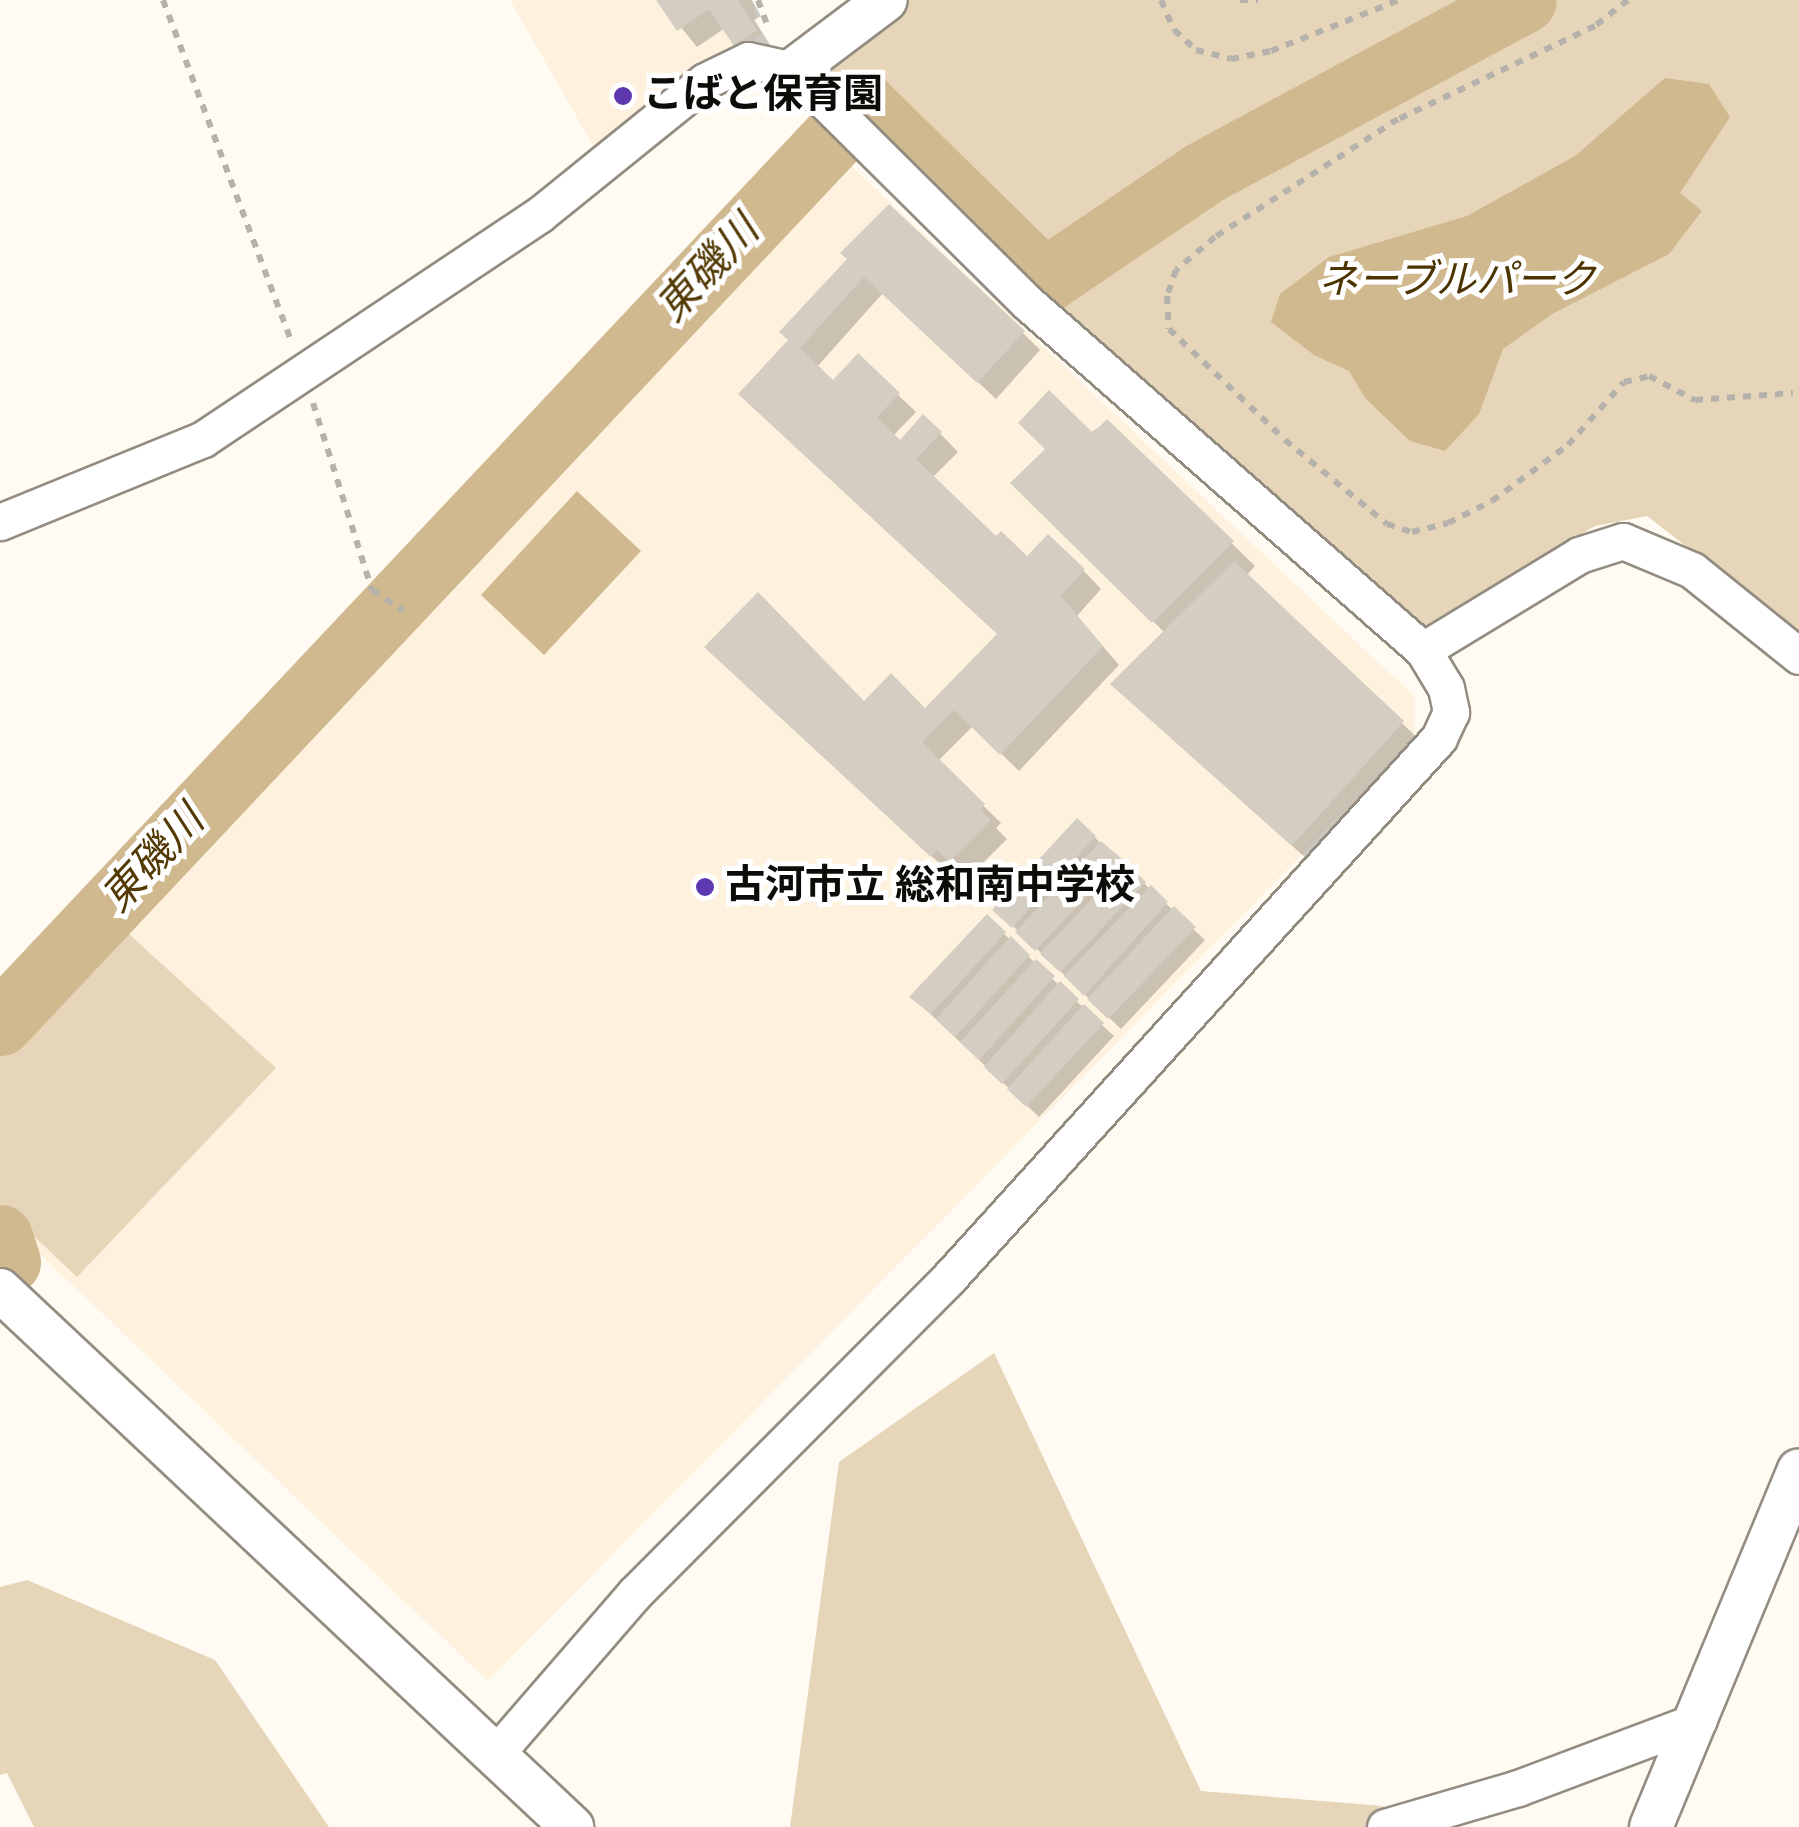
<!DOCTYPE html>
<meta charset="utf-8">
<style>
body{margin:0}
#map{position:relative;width:1799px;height:1827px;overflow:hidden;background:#fffbf3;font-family:Spectral,"Noto Sans JP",serif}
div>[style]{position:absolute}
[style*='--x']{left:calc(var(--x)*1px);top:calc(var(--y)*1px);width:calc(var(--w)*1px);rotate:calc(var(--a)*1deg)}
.built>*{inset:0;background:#fef2df}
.green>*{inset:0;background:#e6d5b9}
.water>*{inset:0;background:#d0b88f}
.shadow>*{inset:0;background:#0003}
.river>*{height:65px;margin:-32.5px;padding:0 32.5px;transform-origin:32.5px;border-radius:32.5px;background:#d0b88f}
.building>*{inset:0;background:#d4cdc1}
.path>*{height:6px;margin-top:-3px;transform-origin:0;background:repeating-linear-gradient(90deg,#b5b2ab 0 8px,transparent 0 16px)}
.roads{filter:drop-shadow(2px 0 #938c81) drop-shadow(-2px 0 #938c81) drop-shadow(0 2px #938c81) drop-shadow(0 -2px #938c81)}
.minor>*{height:35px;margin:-17.5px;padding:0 17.5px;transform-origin:17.5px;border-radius:17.5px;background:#fff}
.tertiary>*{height:42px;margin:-21px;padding:0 21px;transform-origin:21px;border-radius:21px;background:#fff}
.dots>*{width:28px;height:28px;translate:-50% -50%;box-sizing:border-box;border:5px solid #fff;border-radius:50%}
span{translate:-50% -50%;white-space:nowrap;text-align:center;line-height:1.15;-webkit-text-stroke:10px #fff;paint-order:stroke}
.poi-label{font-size:40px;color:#0e0c08;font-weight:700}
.left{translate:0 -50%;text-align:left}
.park-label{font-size:40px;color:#4c3400;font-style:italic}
.water-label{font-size:42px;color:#533a05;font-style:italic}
</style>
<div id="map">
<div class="built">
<i style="clip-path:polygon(510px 0,751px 0,762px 33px,600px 158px)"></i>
<i style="clip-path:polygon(839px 154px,1415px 697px,1414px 741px,488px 1681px,0 1216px,0 1034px)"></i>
</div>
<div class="green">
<i style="clip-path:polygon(886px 0,1799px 0,1799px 634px,1647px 516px,1595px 526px,1421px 628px,793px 70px)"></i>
<i style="clip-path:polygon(118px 924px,276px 1068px,77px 1277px,0 1204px,0 1042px)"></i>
<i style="clip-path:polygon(994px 1353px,1201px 1791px,1383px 1806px,1386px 1827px,790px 1827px,839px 1462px)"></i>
<i style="clip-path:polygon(27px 1580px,215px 1660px,329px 1827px,34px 1827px,7px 1773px,0 1775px,0 1587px)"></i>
</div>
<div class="water">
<i style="clip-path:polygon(1665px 78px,1709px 84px,1730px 117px,1680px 193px,1702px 211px,1669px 254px,1552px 314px,1503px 349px,1479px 414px,1445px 451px,1410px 441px,1365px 398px,1349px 371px,1314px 355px,1271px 322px,1280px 294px,1329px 257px,1467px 216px,1575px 156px)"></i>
<i style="clip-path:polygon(577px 491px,641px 551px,544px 655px,481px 595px)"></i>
</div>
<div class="shadow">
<i style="clip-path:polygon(659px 0,752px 0,761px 16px,754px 20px,773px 49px,753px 62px,725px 28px,697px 47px)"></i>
<i style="clip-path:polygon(850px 259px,1023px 333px,1040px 350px,996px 399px,883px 293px,816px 368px,833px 383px,858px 357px,916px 412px,893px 436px,900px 443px,924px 417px,958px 452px,932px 478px,996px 540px,1027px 559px,1048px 538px,1084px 571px,1101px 589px,1077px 616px,1119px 665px,1019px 771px,973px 726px,938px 761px,1001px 823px,996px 828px,1007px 839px,968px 878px,956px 866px,950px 873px,725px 665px,864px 705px,925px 711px,1000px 634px,791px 340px)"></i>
<i style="clip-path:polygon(1107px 422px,1255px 566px,1246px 576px,1426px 746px,1317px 868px,1137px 707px,1165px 633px,1014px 483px)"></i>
<i style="clip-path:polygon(1077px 821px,1205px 940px,1121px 1029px,995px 909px)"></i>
<i style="clip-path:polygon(987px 918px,1114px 1036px,1039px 1117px,924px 1008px)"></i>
</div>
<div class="river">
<i style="--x:0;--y:1023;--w:1261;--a:-46.74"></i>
<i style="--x:864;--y:105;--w:252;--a:44.4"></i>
<i style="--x:1044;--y:281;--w:194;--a:-34.1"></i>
<i style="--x:1205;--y:172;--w:362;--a:-28.3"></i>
<i style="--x:0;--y:1237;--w:26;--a:72"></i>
</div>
<div class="building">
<i style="clip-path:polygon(656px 0,738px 0,757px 30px,734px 46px,709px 9px,677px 31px)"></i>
<i style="clip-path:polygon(889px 204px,1025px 331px,977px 383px,864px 277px,800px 348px,833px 380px,858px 353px,900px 393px,877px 417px,900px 440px,923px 414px,942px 432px,916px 459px,996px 536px,1001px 531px,1027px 556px,1048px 534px,1085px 569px,1061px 596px,1103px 646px,1000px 755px,954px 710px,922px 742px,985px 804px,980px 809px,991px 820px,949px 862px,937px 850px,931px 857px,704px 647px,758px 592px,864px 701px,891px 673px,925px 708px,997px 634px,738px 394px,788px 340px,779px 332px,847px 259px,840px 253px)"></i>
<i style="clip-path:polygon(1049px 390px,1093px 433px,1107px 419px,1234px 541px,1152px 623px,1010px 483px,1045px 449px,1018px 423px)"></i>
<i style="clip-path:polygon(1234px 561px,1404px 721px,1292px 846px,1110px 684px)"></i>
<i style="clip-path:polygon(1077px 818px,1096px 836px,1012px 928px,992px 910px)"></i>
<i style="clip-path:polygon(1101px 841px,1122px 859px,1035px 951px,1015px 932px)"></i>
<i style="clip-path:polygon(1126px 862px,1146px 882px,1060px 972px,1040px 954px)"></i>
<i style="clip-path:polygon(1151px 885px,1168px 902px,1084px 996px,1064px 976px)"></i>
<i style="clip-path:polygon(1174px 906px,1196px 927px,1108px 1019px,1087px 999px)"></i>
<i style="clip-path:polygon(987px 914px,1006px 932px,931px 1014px,909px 997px)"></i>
<i style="clip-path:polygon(1011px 936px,1030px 955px,955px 1037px,936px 1019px)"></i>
<i style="clip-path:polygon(1036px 959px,1055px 976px,979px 1060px,960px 1042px)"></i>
<i style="clip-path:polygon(1060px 981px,1079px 999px,1002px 1084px,984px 1067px)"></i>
<i style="clip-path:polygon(1084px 1004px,1104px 1023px,1026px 1107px,1007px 1089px)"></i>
</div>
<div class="path">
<i style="--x:163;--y:0;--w:363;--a:69.4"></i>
<i style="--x:758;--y:0;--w:32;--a:70"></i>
<i style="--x:1161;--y:0;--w:33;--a:67"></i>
<i style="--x:1174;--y:30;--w:30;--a:42"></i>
<i style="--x:1196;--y:50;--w:36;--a:14"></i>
<i style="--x:1231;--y:59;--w:41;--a:-11.3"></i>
<i style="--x:1271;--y:51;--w:138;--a:-21.7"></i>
<i style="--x:1240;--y:0;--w:18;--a:0"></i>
<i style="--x:1628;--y:0;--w:42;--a:141.8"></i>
<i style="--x:1595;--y:26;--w:218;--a:154.7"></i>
<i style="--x:1398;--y:119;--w:218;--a:147.2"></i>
<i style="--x:1215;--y:237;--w:51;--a:139.8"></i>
<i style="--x:1176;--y:270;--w:28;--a:109"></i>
<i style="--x:1167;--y:296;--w:33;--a:87"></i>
<i style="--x:1169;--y:329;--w:161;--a:43.7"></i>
<i style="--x:1285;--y:440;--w:132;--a:39.5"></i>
<i style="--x:1387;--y:524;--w:26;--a:18"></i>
<i style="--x:1412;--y:532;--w:37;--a:-14"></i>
<i style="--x:1448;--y:523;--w:49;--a:-26.6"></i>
<i style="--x:1492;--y:501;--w:94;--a:-36.4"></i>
<i style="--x:1568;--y:445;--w:84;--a:-48.4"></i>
<i style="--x:1624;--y:382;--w:26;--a:-13"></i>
<i style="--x:1649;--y:376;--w:52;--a:27.6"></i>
<i style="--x:1695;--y:400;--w:98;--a:-4.1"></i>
<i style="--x:313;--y:403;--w:196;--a:72.5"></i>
<i style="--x:372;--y:590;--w:38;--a:33"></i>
</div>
<div class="roads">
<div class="minor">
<i style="--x:0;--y:522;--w:219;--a:-22.2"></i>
<i style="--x:203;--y:439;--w:404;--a:-33.7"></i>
<i style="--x:539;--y:215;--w:213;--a:-38.9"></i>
<i style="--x:705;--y:81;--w:48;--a:-26"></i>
<i style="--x:748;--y:60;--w:46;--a:12.5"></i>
<i style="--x:793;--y:70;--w:332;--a:44.8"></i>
<i style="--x:1029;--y:304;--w:524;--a:41.29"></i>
<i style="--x:1423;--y:650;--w:44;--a:58.8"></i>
<i style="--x:1446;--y:688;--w:25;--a:78"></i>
<i style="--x:1451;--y:712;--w:29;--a:115"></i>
<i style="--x:1439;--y:738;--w:731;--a:132.23"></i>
<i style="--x:948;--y:1279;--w:443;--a:134.9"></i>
<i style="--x:635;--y:1593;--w:216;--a:130.9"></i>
<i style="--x:1423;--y:650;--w:183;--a:-31.3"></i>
<i style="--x:1579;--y:555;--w:46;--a:-17.7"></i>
<i style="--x:1623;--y:541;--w:75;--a:22.8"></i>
<i style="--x:1692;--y:570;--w:137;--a:38.8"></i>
<i style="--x:1385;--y:1827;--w:139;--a:-16.3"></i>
<i style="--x:1518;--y:1788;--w:193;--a:-20.6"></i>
</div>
<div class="tertiary">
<i style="--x:793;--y:70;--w:116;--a:-37"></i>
<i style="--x:0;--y:1290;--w:785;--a:43.19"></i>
<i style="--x:1651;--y:1827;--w:386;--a:-67.5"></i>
</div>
</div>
<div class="dots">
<i style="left:623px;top:96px;background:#5c39b1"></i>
<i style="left:705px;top:887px;background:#5c39b1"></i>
</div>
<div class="poi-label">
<span class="left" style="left:643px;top:96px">こばと保育園</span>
<span class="left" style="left:725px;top:887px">古河市立 総和南中学校</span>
</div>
<div class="park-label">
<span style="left:1457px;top:282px">ネーブルパーク</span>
</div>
<div class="water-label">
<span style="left:709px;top:270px;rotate:-47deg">東磯川</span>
<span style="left:154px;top:860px;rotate:-47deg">東磯川</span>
</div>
</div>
